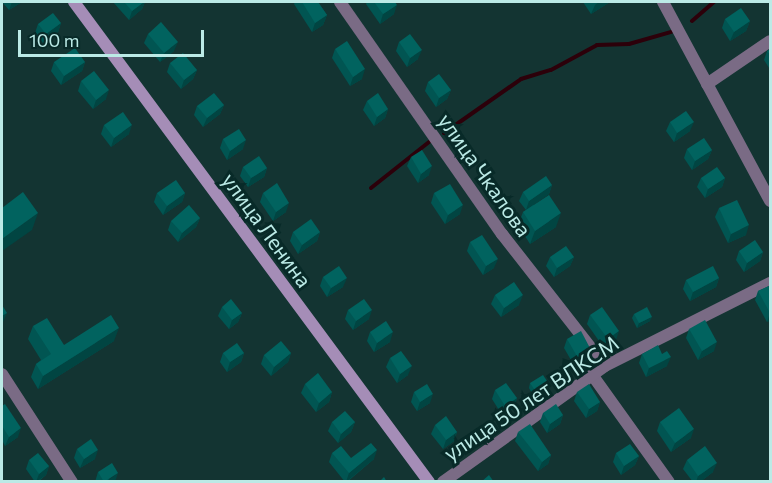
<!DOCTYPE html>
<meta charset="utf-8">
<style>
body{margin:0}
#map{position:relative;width:772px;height:483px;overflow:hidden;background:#133432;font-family:Commissioner,sans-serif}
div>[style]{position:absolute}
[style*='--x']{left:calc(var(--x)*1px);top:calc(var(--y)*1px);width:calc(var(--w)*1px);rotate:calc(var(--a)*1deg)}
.stream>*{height:4px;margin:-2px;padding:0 2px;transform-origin:2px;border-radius:2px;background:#2c000a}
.street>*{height:12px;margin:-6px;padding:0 6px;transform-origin:6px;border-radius:6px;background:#7a6b85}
.secondary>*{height:12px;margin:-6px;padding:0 6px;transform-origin:6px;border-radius:6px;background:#a58db7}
.wall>*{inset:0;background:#015552}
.shaded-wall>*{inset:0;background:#014542}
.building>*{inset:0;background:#01635f}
span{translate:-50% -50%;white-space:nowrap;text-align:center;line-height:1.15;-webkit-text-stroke:6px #082a28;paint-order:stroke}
.street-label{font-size:21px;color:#bbeae6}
.frame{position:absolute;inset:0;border:3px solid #bbeae6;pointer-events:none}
.scale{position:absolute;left:18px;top:30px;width:186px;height:27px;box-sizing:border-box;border:3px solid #bbeae6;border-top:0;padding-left:8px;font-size:18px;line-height:21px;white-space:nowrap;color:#bbeae6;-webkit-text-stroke:4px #082a28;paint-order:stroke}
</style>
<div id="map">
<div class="stream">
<i style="--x:692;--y:21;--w:29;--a:-41"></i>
<i style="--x:444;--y:133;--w:94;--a:-35"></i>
<i style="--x:521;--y:79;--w:31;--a:-17"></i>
<i style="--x:551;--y:70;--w:52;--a:-28.5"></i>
<i style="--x:597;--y:45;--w:32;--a:-2"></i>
<i style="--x:629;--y:44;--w:44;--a:-15.9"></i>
<i style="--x:371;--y:188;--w:74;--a:-38.4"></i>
</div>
<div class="street">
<i style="--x:340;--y:2;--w:283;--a:55.1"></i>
<i style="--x:502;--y:234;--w:167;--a:52"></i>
<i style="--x:663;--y:2;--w:226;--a:61.7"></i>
<i style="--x:707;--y:84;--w:76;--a:-34.3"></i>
<i style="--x:2;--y:374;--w:129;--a:57.1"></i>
<i style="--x:593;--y:376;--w:130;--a:54.4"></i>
<i style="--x:443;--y:482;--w:199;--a:-35.6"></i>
<i style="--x:605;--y:366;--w:185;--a:-26.7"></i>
</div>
<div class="secondary">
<i style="--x:74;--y:2;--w:597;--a:53.51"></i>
</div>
<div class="wall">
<i style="clip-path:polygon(2px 2px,22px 2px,9px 10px)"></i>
<i style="clip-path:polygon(113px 2px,145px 2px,142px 9px,129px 20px)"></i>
<i style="clip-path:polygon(295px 2px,318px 2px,327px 15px,323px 25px,312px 32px,294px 4px)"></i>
<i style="clip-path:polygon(367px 2px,395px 2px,394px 14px,380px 24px,366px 4px)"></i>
<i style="clip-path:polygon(583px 2px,610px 2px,591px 14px)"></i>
<i style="clip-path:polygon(725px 19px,750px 21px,746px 31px,730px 41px,722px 28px)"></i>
<i style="clip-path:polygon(61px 23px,58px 32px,43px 43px,35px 33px,38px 24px)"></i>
<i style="clip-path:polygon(148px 34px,174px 51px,160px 62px,144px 43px)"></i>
<i style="clip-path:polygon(399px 42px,418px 59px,407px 67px,396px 51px)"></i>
<i style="clip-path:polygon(335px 49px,362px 79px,350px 86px,332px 58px)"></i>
<i style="clip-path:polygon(771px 49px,771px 71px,764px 60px,767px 51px)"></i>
<i style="clip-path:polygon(54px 62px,85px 62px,82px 71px,61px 85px,51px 71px)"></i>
<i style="clip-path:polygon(170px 63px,197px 70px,193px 79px,181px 89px,167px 72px)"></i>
<i style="clip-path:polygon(81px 81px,106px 99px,93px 109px,78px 91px)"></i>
<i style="clip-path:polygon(428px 82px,451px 90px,447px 99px,436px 107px,425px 91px)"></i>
<i style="clip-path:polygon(367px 101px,388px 109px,385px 118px,374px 126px,363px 110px)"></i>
<i style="clip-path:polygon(224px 105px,220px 114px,203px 127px,194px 115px,197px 106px)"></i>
<i style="clip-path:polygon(670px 122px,690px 131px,674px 142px,666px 131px)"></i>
<i style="clip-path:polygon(104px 125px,129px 134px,111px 147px,101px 134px)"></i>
<i style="clip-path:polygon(223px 139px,243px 149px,227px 160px,220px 148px)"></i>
<i style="clip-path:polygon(687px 149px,712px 150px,708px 159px,692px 170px,684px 158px)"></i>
<i style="clip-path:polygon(411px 157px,429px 175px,418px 183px,407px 166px)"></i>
<i style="clip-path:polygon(243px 167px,267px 168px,264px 177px,248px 187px,240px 176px)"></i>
<i style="clip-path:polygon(701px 178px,725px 178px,722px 187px,705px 198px,697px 187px)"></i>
<i style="clip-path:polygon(552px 185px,549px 194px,533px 205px,556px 227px,530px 244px,518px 225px,523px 212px,526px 210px,519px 201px,523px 192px)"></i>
<i style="clip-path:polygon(157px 193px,185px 193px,182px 202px,163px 215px,154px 202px)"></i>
<i style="clip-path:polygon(263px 193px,286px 212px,273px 221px,260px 202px)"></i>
<i style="clip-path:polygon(434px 193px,460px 214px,445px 224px,431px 203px)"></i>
<i style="clip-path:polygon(719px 208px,746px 235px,728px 243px,715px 217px)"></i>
<i style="clip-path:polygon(200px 218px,196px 227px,178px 242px,168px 230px,171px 221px)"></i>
<i style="clip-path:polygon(293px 232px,320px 232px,317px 241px,298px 254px,290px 241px)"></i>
<i style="clip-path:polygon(470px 242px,494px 268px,483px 275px,467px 251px)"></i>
<i style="clip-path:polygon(739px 251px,763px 252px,760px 261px,744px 272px,736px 260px)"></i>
<i style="clip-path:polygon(550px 257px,574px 257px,570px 266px,554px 277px,546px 266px)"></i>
<i style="clip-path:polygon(323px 277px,343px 287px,327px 297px,320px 286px)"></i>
<i style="clip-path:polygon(719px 278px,716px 287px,690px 301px,683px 289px,686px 280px)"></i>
<i style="clip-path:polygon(771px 285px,771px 320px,767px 322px,755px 300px,758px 291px)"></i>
<i style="clip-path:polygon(495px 295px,519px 305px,501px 317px,491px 304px)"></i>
<i style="clip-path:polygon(222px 307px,242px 313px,238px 322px,229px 329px,218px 316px)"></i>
<i style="clip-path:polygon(348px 310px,369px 319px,353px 330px,345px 319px)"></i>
<i style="clip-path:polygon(634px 314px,650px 321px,637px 328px,632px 318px)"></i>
<i style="clip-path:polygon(590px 315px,616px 340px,604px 348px,587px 324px)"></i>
<i style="clip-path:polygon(33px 326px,64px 345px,114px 341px,38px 389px,31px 377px,36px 364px,41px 360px,28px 339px)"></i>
<i style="clip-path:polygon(689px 329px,714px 351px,698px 360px,686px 338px)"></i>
<i style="clip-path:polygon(370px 332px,390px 342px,374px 352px,367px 341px)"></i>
<i style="clip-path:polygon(567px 339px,591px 350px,588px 359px,575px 367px,564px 348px)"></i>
<i style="clip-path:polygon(223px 353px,244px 353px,241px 362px,227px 372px,220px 362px)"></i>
<i style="clip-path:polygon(291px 353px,288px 362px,271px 376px,261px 364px,264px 355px)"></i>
<i style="clip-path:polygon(642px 354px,662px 354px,667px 366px,646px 377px,639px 363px)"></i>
<i style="clip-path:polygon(390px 358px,408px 375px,397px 383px,386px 367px)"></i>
<i style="clip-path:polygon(530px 383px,547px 388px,534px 397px,529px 388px)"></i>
<i style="clip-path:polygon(305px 384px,332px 392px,329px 402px,316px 412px,301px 393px)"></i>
<i style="clip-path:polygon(495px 390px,517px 398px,514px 408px,502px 415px,492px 399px)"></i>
<i style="clip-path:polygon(414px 392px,430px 403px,417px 411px,411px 402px)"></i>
<i style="clip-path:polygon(577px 392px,600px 402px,597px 411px,586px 418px,574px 401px)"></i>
<i style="clip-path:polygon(2px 406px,18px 437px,5px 446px,2px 440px)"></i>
<i style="clip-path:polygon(543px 413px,563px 415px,560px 424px,547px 433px,540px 422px)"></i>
<i style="clip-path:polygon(332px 422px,355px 422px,351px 432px,338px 443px,328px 431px)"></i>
<i style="clip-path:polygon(660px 422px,691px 438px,671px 452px,657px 431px)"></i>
<i style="clip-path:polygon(435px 425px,457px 432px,454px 441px,443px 449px,431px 434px)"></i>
<i style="clip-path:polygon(518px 432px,551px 455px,548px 464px,538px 471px,515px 441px)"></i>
<i style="clip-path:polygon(77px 449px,95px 459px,80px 468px,74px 458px)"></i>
<i style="clip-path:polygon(332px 453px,351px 458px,374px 459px,347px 482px,345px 482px,329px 462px)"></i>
<i style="clip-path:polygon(616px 453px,639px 456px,635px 465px,621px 475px,613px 462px)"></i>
<i style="clip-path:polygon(29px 460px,49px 466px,46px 475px,38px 482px,35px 482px,26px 469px)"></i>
<i style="clip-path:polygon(687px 460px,713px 472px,700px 482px,693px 482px,683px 469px)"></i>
<i style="clip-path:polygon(98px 472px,115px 482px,95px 482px)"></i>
</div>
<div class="shaded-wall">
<i style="clip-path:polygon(12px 2px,22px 2px,9px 10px)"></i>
<i style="clip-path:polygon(144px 2px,145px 2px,142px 9px,129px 20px,132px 11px)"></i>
<i style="clip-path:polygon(599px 2px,610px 2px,591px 14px,595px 5px)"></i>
<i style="clip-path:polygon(397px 5px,394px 14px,380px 24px,383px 14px)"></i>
<i style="clip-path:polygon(327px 15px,323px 25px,312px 32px,315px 23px)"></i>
<i style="clip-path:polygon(750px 21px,746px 31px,730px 41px,734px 32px)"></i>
<i style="clip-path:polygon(61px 23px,58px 32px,43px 43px,46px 34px)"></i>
<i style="clip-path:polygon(178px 42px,174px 51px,160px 62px,164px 53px)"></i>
<i style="clip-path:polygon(422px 50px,418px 59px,407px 67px,410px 58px)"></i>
<i style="clip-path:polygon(85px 62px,82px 71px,61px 85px,64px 76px)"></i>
<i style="clip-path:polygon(365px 69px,362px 79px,350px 86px,353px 77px)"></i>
<i style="clip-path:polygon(197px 70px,193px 79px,181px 89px,184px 80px)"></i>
<i style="clip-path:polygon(109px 90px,106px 99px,93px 109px,96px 100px)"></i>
<i style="clip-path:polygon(451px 90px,447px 99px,436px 107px,439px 98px)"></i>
<i style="clip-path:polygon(224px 105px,220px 114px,203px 127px,207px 118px)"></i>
<i style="clip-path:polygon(388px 109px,385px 118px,374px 126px,377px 117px)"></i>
<i style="clip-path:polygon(694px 122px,690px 131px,674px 142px,677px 133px)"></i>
<i style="clip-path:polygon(132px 125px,129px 134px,111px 147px,114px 138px)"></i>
<i style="clip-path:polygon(246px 140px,243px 149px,227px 160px,230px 151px)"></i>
<i style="clip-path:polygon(712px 150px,708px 159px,692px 170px,695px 161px)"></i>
<i style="clip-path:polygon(432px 166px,429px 175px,418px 183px,421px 174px)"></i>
<i style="clip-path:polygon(267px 168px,264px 177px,248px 187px,251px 178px)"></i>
<i style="clip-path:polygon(725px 178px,722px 187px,705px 198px,708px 189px)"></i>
<i style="clip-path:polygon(552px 185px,549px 194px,526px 210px,529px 201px)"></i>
<i style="clip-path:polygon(185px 193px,182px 202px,163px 215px,167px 206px)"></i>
<i style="clip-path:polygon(289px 203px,286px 212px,273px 221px,276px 212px)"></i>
<i style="clip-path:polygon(463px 205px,460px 214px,445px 224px,448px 215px)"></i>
<i style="clip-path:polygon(38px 213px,32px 230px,2px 251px,2px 239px)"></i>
<i style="clip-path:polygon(561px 213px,556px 227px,530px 244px,535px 231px)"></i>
<i style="clip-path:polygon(200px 218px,196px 227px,178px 242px,182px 233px)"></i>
<i style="clip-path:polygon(749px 225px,746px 235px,728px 243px,731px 234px)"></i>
<i style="clip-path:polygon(320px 232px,317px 241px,298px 254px,302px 245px)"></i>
<i style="clip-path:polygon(763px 252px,760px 261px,744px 272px,747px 263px)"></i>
<i style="clip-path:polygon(574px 257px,570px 266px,554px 277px,557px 268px)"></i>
<i style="clip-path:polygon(498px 259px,494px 268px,483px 275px,486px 266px)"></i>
<i style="clip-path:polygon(347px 278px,343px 287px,327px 297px,331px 288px)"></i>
<i style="clip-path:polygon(719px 278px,716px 287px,690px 301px,693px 292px)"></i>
<i style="clip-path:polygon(523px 295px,519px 305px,501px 317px,504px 308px)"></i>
<i style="clip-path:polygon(372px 310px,369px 319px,353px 330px,356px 321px)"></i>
<i style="clip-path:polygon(7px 313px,3px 322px,2px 323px,2px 316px)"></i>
<i style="clip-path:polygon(242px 313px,238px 322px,229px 329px,232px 320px)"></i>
<i style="clip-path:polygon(770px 313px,771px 320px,767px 322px)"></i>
<i style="clip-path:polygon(652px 317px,650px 321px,637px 328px,639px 323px)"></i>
<i style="clip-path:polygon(119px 328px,114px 341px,38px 389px,43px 376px)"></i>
<i style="clip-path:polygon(619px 331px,616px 340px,604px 348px,608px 339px)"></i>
<i style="clip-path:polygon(393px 332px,390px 342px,374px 352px,377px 343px)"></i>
<i style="clip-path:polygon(717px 342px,714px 351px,698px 360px,702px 351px)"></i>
<i style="clip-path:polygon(591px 350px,588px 359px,575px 367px,578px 358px)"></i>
<i style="clip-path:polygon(244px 353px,241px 362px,227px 372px,230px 362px)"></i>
<i style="clip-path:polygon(291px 353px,288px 362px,271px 376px,274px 367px)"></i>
<i style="clip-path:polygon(671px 357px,667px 366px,646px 377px,649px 368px)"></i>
<i style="clip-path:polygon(412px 366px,408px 375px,397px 383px,400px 374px)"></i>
<i style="clip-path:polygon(549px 384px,547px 388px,534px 397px,536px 392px)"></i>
<i style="clip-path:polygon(332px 392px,329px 402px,316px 412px,319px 403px)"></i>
<i style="clip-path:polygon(433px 394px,430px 403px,417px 411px,420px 402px)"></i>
<i style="clip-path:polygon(517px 398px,514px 408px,502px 415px,505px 406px)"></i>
<i style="clip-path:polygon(600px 402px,597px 411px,586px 418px,589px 409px)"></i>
<i style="clip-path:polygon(563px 415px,560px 424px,547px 433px,550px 424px)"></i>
<i style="clip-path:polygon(355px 422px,351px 432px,338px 443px,341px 434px)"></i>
<i style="clip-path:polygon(21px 428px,18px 437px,5px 446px,9px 437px)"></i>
<i style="clip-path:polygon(694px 429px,691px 438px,671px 452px,675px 443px)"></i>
<i style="clip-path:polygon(457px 432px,454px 441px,443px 449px,446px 440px)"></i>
<i style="clip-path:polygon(98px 450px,95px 459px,80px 468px,84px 459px)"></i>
<i style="clip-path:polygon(377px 450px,374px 459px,346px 482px,349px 473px)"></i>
<i style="clip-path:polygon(551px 455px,548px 464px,538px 471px,542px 462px)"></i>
<i style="clip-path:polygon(639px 456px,635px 465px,621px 475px,624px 466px)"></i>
<i style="clip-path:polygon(717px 463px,713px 472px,700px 482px,696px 482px,698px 476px)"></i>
<i style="clip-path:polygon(49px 466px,46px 475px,36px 482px,39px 474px)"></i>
<i style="clip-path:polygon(118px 473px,115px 482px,105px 482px)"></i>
</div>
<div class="building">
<i style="clip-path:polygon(124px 2px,144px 2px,132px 11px)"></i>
<i style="clip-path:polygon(302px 2px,318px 2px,327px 15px,315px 23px)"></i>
<i style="clip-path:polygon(374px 2px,395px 2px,397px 5px,383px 14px)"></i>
<i style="clip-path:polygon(741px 8px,750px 21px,734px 32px,725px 19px)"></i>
<i style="clip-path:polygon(53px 13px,61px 23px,46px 34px,38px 24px)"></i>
<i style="clip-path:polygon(161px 22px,178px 42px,164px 53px,148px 34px)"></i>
<i style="clip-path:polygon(410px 34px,422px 50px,410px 58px,399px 42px)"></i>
<i style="clip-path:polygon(347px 41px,365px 69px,353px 77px,335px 49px)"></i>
<i style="clip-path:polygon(75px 48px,85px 62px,64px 76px,54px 62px)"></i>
<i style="clip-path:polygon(771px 49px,771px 56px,767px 51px)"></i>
<i style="clip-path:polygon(183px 53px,197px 70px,184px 80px,170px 63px)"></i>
<i style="clip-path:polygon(94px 71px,109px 90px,96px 100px,81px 81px)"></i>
<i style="clip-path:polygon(439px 74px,451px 90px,439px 98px,428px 82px)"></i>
<i style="clip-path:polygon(214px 93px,224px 105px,207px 118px,197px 106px)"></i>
<i style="clip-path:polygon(378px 93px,388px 109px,377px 117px,367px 101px)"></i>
<i style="clip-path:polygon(686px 111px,694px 122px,677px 133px,670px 122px)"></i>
<i style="clip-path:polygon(123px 112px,132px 125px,114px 138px,104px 125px)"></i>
<i style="clip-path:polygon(239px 129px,246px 140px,230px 151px,223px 139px)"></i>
<i style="clip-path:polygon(704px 138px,712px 150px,695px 161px,687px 149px)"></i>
<i style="clip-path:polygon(422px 150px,432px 166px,421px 174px,411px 157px)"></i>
<i style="clip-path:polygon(259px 156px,267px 168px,251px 178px,243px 167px)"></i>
<i style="clip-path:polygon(717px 167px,725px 178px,708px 189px,701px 178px)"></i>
<i style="clip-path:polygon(546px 176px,552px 185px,529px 201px,523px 192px)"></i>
<i style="clip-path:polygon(176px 180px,185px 193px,167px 206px,157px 193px)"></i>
<i style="clip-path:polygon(277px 183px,289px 203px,276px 212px,263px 193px)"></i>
<i style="clip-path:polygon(450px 184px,463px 205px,448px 215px,434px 193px)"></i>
<i style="clip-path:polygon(23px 192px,38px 213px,2px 239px,2px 208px)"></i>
<i style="clip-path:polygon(549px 195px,561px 213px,535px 231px,523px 212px)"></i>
<i style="clip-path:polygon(737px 200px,749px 225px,731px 234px,719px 208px)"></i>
<i style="clip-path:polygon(189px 205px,200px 218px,182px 233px,171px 221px)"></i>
<i style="clip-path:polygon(311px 219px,320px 232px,302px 245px,293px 232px)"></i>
<i style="clip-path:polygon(482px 235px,498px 259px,486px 266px,470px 242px)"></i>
<i style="clip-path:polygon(755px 240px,763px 252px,747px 263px,739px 251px)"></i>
<i style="clip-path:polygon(566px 246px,574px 257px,557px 268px,550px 257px)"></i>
<i style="clip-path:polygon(339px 266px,347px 278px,331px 288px,323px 277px)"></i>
<i style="clip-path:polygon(713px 266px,719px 278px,693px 292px,686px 280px)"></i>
<i style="clip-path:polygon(514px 282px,523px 295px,504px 308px,495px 295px)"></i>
<i style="clip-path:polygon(771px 285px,771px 313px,770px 313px,758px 291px)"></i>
<i style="clip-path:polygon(231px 299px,242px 313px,232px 320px,222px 307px)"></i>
<i style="clip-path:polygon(364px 299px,372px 310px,356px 321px,348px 310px)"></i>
<i style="clip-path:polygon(2px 305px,7px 313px,2px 316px)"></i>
<i style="clip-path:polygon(602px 307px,619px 331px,608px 339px,590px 315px)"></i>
<i style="clip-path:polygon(647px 307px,652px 317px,639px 323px,634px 314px)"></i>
<i style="clip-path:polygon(111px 315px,119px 328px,43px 376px,36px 364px,51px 354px,33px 326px,47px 318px,64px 345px)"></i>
<i style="clip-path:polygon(705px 320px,717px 342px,702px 351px,689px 329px)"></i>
<i style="clip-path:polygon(386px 321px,393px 332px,377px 343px,370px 332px)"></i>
<i style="clip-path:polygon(581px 331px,591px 350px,578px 358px,567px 339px)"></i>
<i style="clip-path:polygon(281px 341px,291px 353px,274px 367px,264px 355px)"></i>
<i style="clip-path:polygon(237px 343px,244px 353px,230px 362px,223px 353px)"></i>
<i style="clip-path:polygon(658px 345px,662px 354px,667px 351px,671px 357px,649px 368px,642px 354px)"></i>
<i style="clip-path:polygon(401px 351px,412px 366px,400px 374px,390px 358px)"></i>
<i style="clip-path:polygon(318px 373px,332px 392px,319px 403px,305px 384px)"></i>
<i style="clip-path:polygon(543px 375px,549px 384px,536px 392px,530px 383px)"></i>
<i style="clip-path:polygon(506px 383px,517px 398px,505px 406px,495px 390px)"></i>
<i style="clip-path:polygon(427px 384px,433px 394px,420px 402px,414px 392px)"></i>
<i style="clip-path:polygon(589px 384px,600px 402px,589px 409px,577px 392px)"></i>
<i style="clip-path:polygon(5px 404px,21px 428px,9px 437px,2px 426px,2px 406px)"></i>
<i style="clip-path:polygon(556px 404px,563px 415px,550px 424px,543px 413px)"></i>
<i style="clip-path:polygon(679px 408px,694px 429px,675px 443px,660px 422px)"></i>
<i style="clip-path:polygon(345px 411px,355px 422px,341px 434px,332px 422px)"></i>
<i style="clip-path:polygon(446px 416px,457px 432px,446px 440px,435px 425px)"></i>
<i style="clip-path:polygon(530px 424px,551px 455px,542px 462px,518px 432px)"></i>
<i style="clip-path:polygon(91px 439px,98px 450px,84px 459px,77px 449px)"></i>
<i style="clip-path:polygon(371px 443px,377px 450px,349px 473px,332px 453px,341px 446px,351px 458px)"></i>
<i style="clip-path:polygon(630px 444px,639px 456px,624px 466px,616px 453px)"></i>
<i style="clip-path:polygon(705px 446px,717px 463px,698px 476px,687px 460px)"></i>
<i style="clip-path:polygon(38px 453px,49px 466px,39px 474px,29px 460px)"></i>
<i style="clip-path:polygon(112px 463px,118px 473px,104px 482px,98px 472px)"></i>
<i style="clip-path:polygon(489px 475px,494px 482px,481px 482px)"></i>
<i style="clip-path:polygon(384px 477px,387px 482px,379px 482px)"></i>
</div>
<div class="street-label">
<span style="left:485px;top:175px;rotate:55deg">улица Чкалова</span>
<span style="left:267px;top:230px;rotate:54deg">улица Ленина</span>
<span style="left:531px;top:398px;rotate:-34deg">улица 50 лет ВЛКСМ</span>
</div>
<div class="frame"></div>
<div class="scale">100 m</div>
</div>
